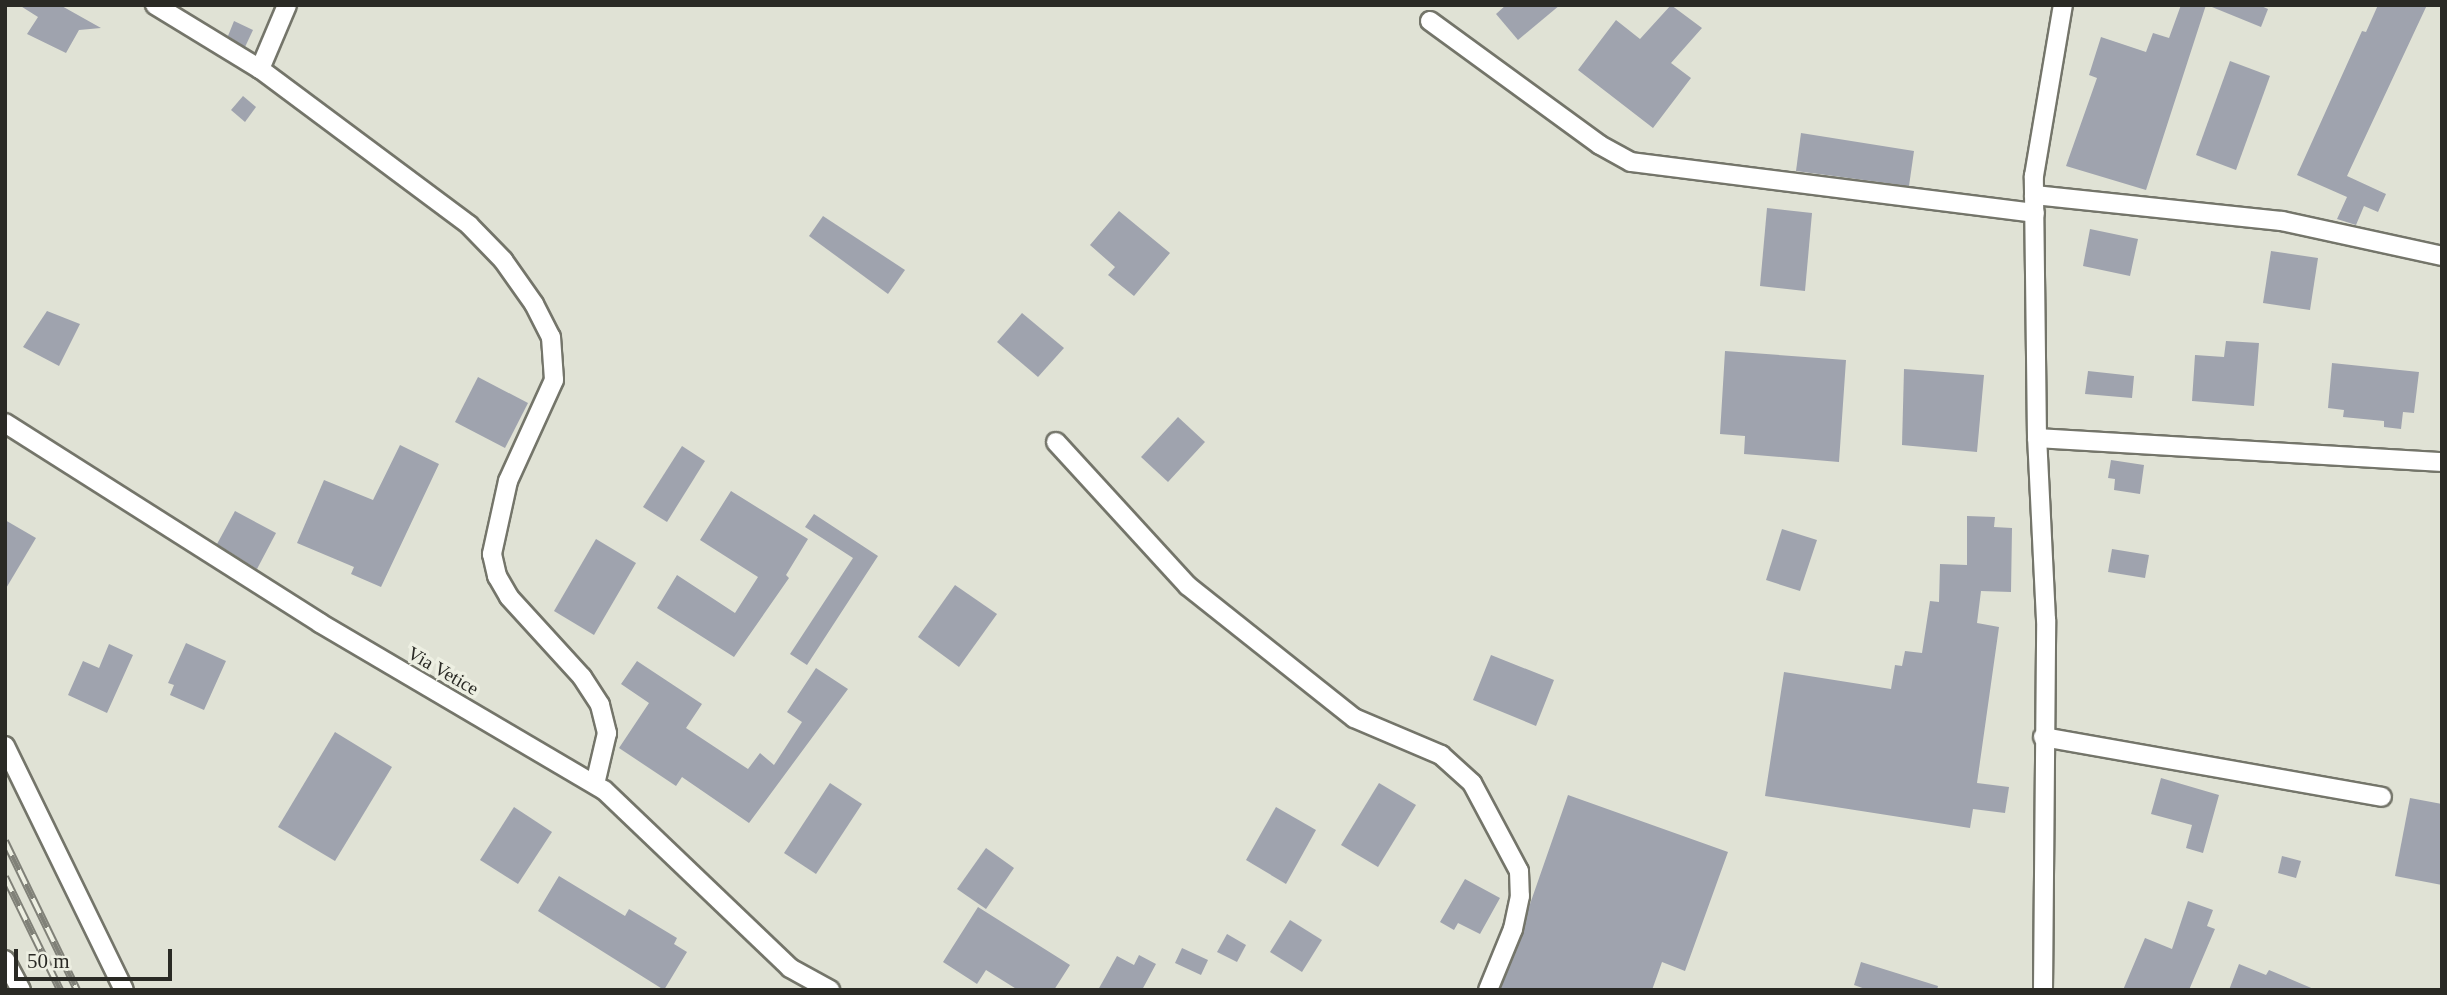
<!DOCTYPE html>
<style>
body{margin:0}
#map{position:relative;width:2447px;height:995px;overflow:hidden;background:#e0e2d5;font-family:Georgia,serif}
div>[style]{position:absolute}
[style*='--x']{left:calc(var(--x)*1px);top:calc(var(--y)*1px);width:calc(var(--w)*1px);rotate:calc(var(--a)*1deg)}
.building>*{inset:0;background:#9fa3ae}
.roads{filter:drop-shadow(2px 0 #74756a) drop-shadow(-2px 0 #74756a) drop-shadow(0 2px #74756a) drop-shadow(0 -2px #74756a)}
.street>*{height:18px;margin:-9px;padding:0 9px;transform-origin:9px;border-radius:9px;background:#fff}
.rail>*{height:8px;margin-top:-4px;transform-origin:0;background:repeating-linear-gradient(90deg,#edefe2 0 16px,#808178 0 32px);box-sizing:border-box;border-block:2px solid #808178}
span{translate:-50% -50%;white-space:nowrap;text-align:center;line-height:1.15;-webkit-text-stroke:7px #edefe2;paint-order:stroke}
.street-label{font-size:19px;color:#2a2a25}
.frame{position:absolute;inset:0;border:7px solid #2a2a25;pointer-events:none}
.scale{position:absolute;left:14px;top:949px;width:158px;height:32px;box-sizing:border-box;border:4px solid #2a2a25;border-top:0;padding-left:9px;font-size:21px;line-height:24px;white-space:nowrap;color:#2a2a25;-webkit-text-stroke:5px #edefe2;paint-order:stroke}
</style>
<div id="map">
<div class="building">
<i style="clip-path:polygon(19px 5px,60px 5px,101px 28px,79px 30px,66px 53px,27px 34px,38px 17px)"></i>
<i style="clip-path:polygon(1506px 5px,1560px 5px,1518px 40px,1496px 14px)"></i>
<i style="clip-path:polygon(1671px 5px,1702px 28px,1671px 63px,1691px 78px,1653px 128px,1578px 70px,1616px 20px,1640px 39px)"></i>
<i style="clip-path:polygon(2181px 5px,2206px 5px,2146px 190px,2066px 166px,2097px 78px,2089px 75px,2101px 37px,2146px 52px,2153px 33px,2169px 38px)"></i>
<i style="clip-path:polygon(2207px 5px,2259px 5px,2268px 9px,2261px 27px)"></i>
<i style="clip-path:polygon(2378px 5px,2427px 5px,2347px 176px,2386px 194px,2378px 212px,2364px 206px,2356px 225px,2337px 219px,2347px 197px,2297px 175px,2362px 31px,2366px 32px)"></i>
<i style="clip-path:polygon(234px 21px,253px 30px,245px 47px,228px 36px)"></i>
<i style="clip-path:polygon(2230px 61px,2270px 76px,2236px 170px,2196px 155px)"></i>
<i style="clip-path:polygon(243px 96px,256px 107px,245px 122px,231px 110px)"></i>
<i style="clip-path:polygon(1801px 133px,1914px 151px,1909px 186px,1796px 171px)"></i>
<i style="clip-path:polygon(1767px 208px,1812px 213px,1805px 291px,1760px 286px)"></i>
<i style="clip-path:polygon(1119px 211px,1170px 253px,1134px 296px,1108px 275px,1115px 267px,1090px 245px)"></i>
<i style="clip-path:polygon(823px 216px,905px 270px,888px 294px,809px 236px)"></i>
<i style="clip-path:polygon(2090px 229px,2138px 239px,2130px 276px,2083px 266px)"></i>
<i style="clip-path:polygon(2271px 251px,2318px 258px,2310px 310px,2263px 303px)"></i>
<i style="clip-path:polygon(47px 311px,80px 324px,59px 366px,23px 347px)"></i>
<i style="clip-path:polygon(1022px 313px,1064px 348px,1038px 377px,997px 342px)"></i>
<i style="clip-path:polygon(2226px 341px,2259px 343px,2254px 406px,2192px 401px,2195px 355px,2224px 357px)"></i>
<i style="clip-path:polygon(1725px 351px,1846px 360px,1839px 462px,1744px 454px,1745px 436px,1720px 434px)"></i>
<i style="clip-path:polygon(2332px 363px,2419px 372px,2414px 413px,2403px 412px,2401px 429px,2384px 427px,2384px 421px,2343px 417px,2344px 410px,2328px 408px)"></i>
<i style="clip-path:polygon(1904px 369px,1984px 375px,1977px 452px,1902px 445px)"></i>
<i style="clip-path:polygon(2088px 371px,2134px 376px,2132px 398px,2085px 394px)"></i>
<i style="clip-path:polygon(478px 377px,528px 403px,505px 448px,455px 422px)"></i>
<i style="clip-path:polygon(1178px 417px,1205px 442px,1168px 482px,1141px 457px)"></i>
<i style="clip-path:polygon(400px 445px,439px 464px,381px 587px,351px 574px,354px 567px,297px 543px,324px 480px,373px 500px)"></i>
<i style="clip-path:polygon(682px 446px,705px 461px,667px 522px,643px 507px)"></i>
<i style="clip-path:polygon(2111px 460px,2144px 465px,2140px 494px,2114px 490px,2115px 479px,2108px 478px)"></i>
<i style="clip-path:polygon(731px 491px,808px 539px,786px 575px,789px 578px,734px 657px,657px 608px,677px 575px,735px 613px,758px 577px,700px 540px)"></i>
<i style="clip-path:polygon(235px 511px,276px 533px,257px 569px,217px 544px)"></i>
<i style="clip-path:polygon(814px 514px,878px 556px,807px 665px,790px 654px,853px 558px,805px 527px)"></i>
<i style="clip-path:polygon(1967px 516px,1995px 517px,1994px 527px,2012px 528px,2011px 592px,1981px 591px,1977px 623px,1999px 627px,1977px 783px,2009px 787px,2005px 813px,1973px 809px,1970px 828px,1765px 796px,1784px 672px,1891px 689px,1895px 665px,1902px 666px,1905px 651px,1922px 653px,1930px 601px,1939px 602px,1940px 564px,1967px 565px)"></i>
<i style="clip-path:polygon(5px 520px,36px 538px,5px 590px)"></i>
<i style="clip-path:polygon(1782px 529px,1817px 540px,1800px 591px,1766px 580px)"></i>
<i style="clip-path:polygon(596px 539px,636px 563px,594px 635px,554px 611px)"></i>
<i style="clip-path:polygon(2112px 549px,2149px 555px,2145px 578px,2108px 572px)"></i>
<i style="clip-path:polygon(955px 585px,997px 614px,959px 667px,918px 637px)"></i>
<i style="clip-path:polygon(186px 643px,226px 661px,204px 710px,170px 695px,174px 685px,168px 683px)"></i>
<i style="clip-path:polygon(109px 644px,133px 655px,107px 713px,68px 695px,83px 661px,99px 668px)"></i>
<i style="clip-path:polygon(1491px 655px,1554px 680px,1536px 726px,1473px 700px)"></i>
<i style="clip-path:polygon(637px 661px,702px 704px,686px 728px,748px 769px,760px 753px,774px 765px,802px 722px,787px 712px,816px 668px,848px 689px,749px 823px,682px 777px,676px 786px,619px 748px,649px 703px,621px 684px)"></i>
<i style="clip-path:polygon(335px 732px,392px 767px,335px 861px,278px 827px)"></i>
<i style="clip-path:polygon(2161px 778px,2219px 795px,2203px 853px,2186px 848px,2192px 825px,2151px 814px)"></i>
<i style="clip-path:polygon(830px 783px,862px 804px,816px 874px,784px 853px)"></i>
<i style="clip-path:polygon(1379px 783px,1416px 805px,1378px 867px,1341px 845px)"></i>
<i style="clip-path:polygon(1568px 795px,1728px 852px,1685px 971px,1662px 962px,1652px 990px,1500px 990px)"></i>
<i style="clip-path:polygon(2410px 798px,2442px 804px,2442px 885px,2395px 876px)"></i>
<i style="clip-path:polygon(514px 807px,552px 832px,518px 884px,480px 860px)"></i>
<i style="clip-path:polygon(1276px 807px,1316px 830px,1286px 884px,1246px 860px)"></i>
<i style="clip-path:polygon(986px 848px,1014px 868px,986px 909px,957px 889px)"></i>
<i style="clip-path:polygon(2282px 856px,2301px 861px,2296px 878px,2278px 873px)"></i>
<i style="clip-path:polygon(559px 876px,625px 916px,629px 909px,677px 938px,674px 944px,687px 952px,664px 990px,538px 911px)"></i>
<i style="clip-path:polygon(1465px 879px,1500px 898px,1480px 934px,1458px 923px,1454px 930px,1440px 922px)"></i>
<i style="clip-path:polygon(2188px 901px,2213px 910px,2207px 926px,2215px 929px,2189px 990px,2123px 990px,2145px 938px,2172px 949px)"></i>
<i style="clip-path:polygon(978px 907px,1070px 965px,1054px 990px,1018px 990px,986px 970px,977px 984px,943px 962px)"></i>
<i style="clip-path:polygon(1290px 920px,1322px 940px,1302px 972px,1270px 952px)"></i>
<i style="clip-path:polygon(1227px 934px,1246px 945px,1237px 962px,1217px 952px)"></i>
<i style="clip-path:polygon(1182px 948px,1208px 960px,1201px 975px,1175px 963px)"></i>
<i style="clip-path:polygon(1139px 955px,1156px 964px,1142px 990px,1098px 990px,1117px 956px,1134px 965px)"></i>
<i style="clip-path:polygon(1861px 962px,1938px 986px,1937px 990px,1868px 990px,1854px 985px)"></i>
<i style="clip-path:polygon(2239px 964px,2266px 975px,2269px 970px,2316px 990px,2229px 990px)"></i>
</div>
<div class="roads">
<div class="street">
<i style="--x:155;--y:5;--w:123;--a:31.4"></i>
<i style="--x:260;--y:69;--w:261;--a:36.7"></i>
<i style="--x:469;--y:225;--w:49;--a:45.8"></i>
<i style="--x:503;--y:260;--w:54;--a:54.8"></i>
<i style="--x:534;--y:304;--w:37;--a:63"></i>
<i style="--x:551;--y:337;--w:43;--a:86"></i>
<i style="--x:554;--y:380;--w:111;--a:114.5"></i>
<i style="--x:508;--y:481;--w:75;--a:102.4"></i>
<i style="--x:492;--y:554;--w:23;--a:77"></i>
<i style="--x:497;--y:576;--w:24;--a:60"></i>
<i style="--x:509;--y:597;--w:108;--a:47.6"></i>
<i style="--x:582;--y:677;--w:33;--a:57"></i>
<i style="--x:600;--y:705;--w:29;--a:76"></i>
<i style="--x:607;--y:733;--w:52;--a:103.2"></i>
<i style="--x:1430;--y:21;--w:210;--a:36.1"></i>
<i style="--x:1600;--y:145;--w:35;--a:29"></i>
<i style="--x:1631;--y:162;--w:407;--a:7.2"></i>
<i style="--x:260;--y:69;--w:69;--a:-67.1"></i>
<i style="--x:2034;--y:195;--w:249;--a:6"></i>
<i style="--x:2282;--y:221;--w:164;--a:12.3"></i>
<i style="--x:5;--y:423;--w:373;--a:32.4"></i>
<i style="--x:320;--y:623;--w:329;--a:30.5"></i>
<i style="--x:604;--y:790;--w:257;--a:43.7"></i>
<i style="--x:790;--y:968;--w:46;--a:28.8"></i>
<i style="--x:2037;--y:438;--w:406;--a:3.4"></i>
<i style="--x:1056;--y:442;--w:195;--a:47.5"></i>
<i style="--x:1188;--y:586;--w:212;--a:38.5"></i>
<i style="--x:1354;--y:718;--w:95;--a:23"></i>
<i style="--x:1441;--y:755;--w:42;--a:42.1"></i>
<i style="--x:1472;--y:783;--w:100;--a:61.9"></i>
<i style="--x:1519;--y:871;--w:25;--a:88"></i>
<i style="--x:1520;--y:896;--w:34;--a:102"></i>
<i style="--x:1513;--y:929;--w:66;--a:112.3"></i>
<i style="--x:2043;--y:737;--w:344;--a:10"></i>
<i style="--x:5;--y:746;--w:271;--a:64"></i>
<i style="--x:5;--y:960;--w:34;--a:62"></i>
<i style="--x:2043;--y:990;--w:370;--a:-89.5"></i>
<i style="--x:2046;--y:620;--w:182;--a:-92.8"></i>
<i style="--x:2037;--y:438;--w:262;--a:-90.7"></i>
<i style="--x:2034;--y:176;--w:173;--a:-80.4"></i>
</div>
</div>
<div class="rail">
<i style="--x:5;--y:841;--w:165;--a:64.2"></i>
<i style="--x:5;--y:877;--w:126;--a:64"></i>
</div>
<div class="street-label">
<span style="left:443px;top:671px;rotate:30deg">Via Vetice</span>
</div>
<div class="frame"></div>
<div class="scale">50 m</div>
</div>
